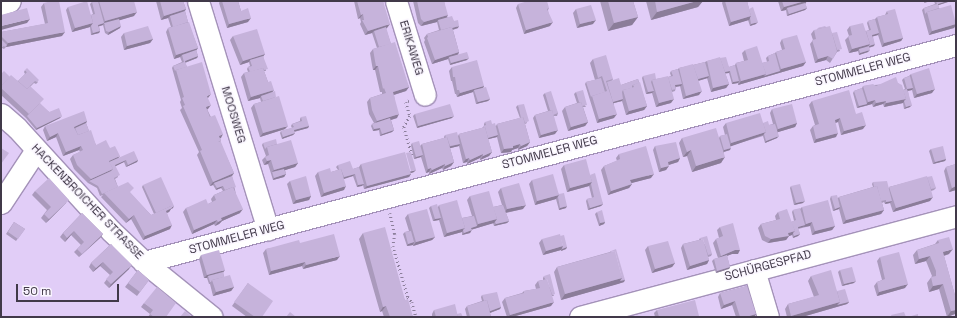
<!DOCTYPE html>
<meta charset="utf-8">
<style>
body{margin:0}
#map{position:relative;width:957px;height:318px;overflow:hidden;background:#e1cdf7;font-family:"Space Grotesk",sans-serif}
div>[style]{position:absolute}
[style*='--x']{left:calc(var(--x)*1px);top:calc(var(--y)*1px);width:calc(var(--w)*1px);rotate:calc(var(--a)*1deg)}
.path>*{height:2.5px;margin-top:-1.25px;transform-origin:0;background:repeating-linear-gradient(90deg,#8c7f9b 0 1px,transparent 0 4px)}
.roads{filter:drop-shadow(1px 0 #a492b9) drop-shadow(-1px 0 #a492b9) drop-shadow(0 1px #a492b9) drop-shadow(0 -1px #a492b9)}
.minor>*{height:21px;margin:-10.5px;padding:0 10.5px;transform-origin:10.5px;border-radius:10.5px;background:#fff}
.wall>*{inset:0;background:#aa9abc}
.shaded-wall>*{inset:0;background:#8b7d99}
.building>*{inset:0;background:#c6b3db}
span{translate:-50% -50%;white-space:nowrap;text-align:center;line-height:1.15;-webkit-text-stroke:3px #faf6ff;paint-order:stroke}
.street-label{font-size:12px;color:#413949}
.frame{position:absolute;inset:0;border:2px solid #413949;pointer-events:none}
.scale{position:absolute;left:16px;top:284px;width:103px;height:18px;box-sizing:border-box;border:2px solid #413949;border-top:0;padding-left:5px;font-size:12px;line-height:14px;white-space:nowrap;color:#413949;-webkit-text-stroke:3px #faf6ff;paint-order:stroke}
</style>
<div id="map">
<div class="path">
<i style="--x:409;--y:101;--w:3;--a:162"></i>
<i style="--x:406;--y:102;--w:15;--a:74"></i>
<i style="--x:410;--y:116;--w:13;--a:119"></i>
<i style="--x:404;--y:127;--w:29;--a:74"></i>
<i style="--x:390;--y:213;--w:22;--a:77"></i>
<i style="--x:395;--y:234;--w:12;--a:99"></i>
<i style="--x:393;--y:246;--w:53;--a:73.6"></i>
<i style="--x:408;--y:297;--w:6;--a:51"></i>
<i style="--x:412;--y:302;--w:16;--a:75"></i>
</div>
<div class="roads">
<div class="minor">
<i style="--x:198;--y:1;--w:239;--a:73"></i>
<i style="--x:396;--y:1;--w:98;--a:72.9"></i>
<i style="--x:1;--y:4;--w:9;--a:-18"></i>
<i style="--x:1;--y:114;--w:21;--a:41"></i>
<i style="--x:17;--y:128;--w:139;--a:47.6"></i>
<i style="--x:111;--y:231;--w:45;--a:43.2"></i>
<i style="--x:144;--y:262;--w:87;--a:39"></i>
<i style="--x:1;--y:203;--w:64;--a:-56.6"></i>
<i style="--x:144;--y:262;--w:840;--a:-14.96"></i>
<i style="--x:754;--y:270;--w:49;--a:73.4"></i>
<i style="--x:580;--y:317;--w:389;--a:-15"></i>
</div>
</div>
<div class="wall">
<i style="clip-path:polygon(94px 1px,134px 1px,134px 16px,119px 20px,120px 28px,108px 35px,105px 33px,103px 25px,99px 26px,100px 31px,99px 33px,91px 35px,90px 27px,72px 32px,66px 10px,68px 7px,91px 15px,93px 14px,90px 4px,92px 2px)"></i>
<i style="clip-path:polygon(156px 1px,183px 1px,186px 9px,185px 11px,188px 22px,198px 48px,196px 50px,198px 56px,197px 58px,185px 63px,187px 67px,208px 98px,208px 109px,207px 109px,221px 138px,220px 138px,221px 141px,220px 142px,234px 173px,232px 176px,240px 213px,222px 221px,219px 224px,215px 226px,214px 224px,192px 234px,183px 212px,186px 208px,208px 204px,212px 202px,211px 199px,214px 195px,223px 191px,221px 188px,216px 190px,213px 185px,210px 186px,197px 155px,199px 152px,180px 110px,182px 108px,180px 102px,181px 100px,172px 68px,173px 66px,182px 62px,180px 57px,174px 59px,166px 32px,168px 28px,171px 27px,168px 18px,161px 20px)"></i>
<i style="clip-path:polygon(220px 1px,238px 1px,241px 11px,248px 22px,227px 28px,219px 3px)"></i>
<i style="clip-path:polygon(354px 1px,383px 1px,387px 28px,386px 29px,391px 44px,409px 87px,406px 91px,394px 95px,397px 118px,391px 120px,394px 130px,392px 132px,380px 136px,379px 130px,373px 131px,371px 126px,372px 124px,374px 123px,369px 114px,367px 102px,370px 98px,382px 94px,382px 92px,380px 92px,375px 70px,373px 70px,372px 65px,370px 53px,373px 49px,377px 48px,372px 33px,365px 35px,360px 24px,361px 22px,360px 18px,358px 19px)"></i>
<i style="clip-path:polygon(413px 1px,444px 1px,447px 17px,454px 21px,458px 28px,453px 30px,459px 52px,458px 55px,467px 60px,450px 65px,448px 59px,432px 64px,424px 42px,425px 40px,424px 38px,427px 34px,439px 30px,437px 22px,421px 26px,418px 23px)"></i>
<i style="clip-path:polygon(600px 1px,633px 1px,638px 17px,632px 25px,608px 31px)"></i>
<i style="clip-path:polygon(646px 1px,703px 1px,698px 7px,651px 20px)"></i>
<i style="clip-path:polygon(723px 1px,747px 1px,749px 9px,756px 24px,750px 26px,748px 20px,729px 26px,722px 3px)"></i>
<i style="clip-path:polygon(778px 1px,807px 1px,805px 4px,807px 8px,805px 10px,787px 16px,786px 10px,781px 11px)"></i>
<i style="clip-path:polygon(934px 1px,949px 1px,948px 2px,938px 5px,939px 8px,956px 23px,956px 25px,954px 28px,929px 35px,922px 10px,924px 8px,935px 4px)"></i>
<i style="clip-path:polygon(44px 3px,62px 36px,6px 47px,4px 49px,2px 48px,1px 49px,1px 32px,45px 24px,41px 7px)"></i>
<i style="clip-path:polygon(518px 4px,549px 8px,548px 10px,550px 26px,524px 34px,516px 8px)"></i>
<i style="clip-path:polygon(576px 9px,593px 24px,577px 28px,573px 13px)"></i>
<i style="clip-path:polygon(887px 11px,903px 38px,901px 41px,882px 47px,878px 35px,873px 36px,874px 46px,869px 48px,868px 52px,859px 55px,858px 51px,849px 53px,845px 40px,849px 36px,847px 30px,850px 26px,866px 31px,869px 30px,867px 23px,868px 21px,875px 19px,877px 17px,885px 15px)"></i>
<i style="clip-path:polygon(826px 27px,832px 33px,840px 51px,837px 52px,830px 63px,826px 60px,815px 63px,810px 44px,813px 40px,811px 34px,814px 30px,817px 30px,818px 28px)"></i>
<i style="clip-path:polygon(124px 33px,153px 39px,150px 43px,124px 50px,121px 37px)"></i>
<i style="clip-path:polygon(233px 36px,265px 54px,263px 56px,266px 71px,264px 71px,268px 82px,273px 92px,285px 129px,260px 137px,251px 108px,254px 104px,261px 102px,260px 98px,248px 101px,241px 77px,244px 73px,248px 72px,247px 69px,248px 67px,250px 66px,249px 62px,240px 65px,230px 40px)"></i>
<i style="clip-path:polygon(782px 39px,806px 62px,803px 66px,738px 85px,738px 83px,732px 84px,729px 73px,725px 73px,729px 84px,726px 88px,711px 92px,707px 78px,698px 81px,699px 95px,683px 99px,680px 86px,676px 87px,675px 91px,672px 92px,671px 103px,656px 107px,652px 93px,646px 94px,642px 78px,643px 76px,656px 79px,668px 77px,671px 76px,670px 73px,671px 71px,678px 69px,679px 68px,693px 65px,705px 62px,707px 61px,720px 58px,729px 67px,735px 65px,736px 63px,744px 61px,742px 53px,745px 50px,762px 63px,767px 62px,766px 58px,768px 56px,775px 53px,776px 52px,782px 50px,780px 43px)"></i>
<i style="clip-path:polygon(593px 59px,613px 79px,612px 81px,621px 85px,638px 79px,647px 106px,644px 110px,626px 115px,622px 101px,614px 103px,614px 118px,597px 123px,585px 84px,586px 82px,595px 80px,590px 63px)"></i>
<i style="clip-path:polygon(452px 67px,484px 86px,483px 88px,490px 99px,488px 101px,476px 104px,473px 92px,457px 97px,456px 94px,455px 94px,452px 81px,451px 81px,449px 71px)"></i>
<i style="clip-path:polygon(25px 70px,38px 82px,36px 84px,34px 83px,30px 87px,40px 104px,49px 112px,60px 118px,36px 130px,26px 118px,1px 95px,1px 74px,18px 81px,25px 74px,24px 72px)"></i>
<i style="clip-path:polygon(911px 74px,932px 93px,914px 98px,912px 90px,908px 91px,910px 107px,904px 109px,903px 103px,884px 107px,883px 104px,873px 107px,872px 104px,857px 108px,853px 93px,854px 91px,862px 88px,863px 86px,898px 83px,903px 90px,905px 89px,902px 80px,904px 78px,909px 76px)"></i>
<i style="clip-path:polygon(576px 92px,586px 107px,583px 107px,588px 122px,585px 126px,568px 131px,562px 111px,565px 107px,577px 103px,574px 94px)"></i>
<i style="clip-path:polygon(545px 93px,558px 113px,557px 116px,554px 116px,555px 134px,539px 138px,533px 118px,535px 115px,548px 111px,543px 95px)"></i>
<i style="clip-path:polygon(812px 101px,856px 114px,863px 129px,841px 135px,838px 122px,835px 123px,836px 137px,814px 143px,810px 130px,813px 126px,815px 125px,809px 105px)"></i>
<i style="clip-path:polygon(518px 105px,527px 123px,525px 124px,530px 142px,527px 146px,518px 150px,518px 148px,512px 150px,511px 152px,501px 153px,497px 137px,488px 139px,492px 152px,489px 156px,480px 160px,480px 158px,467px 164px,467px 162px,463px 163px,459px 146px,450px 148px,454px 162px,451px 166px,443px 170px,442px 168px,429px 174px,429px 172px,426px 173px,421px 157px,414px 159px,411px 145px,412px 143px,420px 146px,422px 144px,444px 138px,444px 137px,445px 135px,458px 136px,459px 134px,482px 128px,484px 126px,484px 124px,485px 122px,492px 124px,496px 126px,497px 124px,520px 118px,516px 107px)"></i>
<i style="clip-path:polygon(772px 109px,797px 123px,795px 127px,778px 132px,777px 138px,765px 143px,763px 136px,730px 146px,730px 150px,724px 152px,721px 163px,692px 172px,687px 156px,683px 157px,679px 143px,682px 138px,719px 138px,720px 136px,725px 135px,723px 127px,726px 123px,763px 123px,769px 125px,773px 124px,770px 113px)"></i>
<i style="clip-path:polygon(415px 114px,452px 118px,417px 128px,413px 116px)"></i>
<i style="clip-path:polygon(301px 117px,309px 126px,308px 128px,294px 132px,295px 133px,293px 135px,282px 139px,280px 133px,281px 131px,292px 128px,291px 126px,292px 124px,300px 121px,300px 119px)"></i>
<i style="clip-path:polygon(87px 121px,86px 123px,89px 131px,96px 145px,110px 148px,118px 158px,138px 160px,137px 162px,126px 167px,124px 162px,115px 166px,118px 177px,115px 179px,118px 187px,130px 193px,151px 215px,154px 214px,142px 187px,143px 185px,173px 208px,171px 209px,169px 212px,167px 213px,170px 229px,143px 240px,131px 219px,126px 223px,101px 197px,103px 195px,100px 196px,97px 188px,88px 183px,74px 169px,70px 159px,73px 155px,80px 152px,79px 150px,63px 156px,56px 137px,47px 141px,43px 130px,45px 126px)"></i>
<i style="clip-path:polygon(263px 143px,277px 144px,298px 163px,295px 167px,285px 170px,286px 174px,284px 177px,273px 180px,268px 164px,264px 165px,262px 160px,266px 156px,262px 145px)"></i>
<i style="clip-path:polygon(655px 146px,680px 158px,678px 162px,669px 165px,666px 170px,659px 172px,653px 150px)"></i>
<i style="clip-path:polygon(931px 149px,946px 159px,945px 161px,933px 164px,929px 151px)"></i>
<i style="clip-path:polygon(619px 154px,651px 178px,631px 183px,632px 184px,629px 188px,608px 195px,601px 170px,604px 166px,617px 161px,616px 158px)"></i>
<i style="clip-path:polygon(361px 164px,414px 172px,411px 173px,411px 174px,409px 177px,364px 189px,363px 185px,357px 187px,353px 176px,344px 178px,344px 190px,321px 197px,315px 176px,318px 172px,331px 172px,338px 170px,336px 167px,338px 165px,353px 169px,359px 167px)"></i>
<i style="clip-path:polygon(956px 164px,956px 190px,949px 192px,944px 171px,946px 167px)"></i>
<i style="clip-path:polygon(564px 165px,590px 175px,603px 204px,601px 206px,588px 210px,586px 201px,587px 199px,592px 198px,589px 186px,567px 192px,561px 169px)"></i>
<i style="clip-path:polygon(927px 177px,936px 188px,934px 190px,931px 191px,930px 201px,893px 212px,890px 203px,885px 204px,884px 202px,882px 203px,884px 210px,881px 214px,843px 224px,839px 209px,833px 211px,830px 199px,831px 196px,838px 198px,839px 197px,873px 187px,872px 184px,873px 182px,889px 188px,889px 187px)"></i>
<i style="clip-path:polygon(532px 180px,559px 194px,566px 208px,559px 210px,556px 199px,535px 205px,529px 184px)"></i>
<i style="clip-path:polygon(290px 181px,311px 196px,309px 200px,293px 204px,287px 184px)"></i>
<i style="clip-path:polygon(791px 186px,803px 203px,794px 205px,790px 188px)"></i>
<i style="clip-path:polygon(501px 188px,523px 209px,506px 213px,509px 221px,507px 223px,494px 226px,493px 223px,471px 230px,470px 233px,462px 235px,462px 232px,444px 237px,439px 220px,433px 221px,429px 208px,431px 206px,438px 207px,439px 205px,462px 218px,472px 216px,467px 200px,470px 196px,493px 207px,502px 205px,498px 192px)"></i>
<i style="clip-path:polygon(35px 191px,66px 203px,46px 223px,41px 218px,47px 210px,32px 195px)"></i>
<i style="clip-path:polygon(802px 207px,835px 226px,832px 230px,812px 235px,810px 226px,798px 229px,800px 234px,798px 236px,793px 238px,792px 235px,789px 236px,786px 240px,768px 243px,762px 240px,758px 228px,761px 224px,776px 220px,775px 216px,778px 212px,791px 222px,794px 221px,792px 212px,793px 210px,800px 209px)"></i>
<i style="clip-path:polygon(597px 212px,605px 222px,604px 224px,599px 226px,595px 214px)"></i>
<i style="clip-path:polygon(82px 213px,103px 234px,100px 238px,79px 257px,74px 252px,81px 245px,71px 235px,65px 242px,60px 237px,63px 233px)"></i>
<i style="clip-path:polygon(408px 214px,435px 237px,432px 240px,413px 246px,413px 245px,407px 246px,403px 234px,405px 232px,409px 231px,405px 218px)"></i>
<i style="clip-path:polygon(14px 222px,25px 229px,16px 241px,6px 234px)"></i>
<i style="clip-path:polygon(720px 227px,738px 254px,732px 254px,727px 256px,730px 267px,729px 269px,716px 273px,712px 261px,714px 259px,718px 258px,713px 243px,716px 239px,719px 238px,717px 230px)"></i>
<i style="clip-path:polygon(363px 233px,405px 300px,413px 317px,384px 317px,382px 311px,380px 312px,359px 239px)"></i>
<i style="clip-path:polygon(700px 238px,712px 254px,711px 256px,708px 257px,709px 260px,707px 264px,687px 270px,681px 248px,683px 244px,699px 240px)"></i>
<i style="clip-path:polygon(542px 239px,567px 247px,566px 249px,561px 251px,561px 250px,543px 255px,539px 243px)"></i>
<i style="clip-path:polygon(938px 240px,949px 254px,944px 256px,956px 299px,956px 313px,955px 314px,947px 317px,939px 289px,929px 292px,927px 283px,932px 276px,926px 261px,915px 264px,913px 255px,917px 250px,935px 244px)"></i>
<i style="clip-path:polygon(300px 243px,337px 260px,303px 269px,302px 266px,269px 275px,263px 253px,266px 249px)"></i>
<i style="clip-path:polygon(111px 244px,129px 269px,109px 288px,104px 283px,110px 275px,100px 266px,93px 272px,89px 267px,91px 263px)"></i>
<i style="clip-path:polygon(648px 246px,675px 263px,672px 267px,652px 273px,645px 250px)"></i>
<i style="clip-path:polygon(611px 251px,624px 282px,561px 300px,554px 272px,557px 267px,610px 252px)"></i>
<i style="clip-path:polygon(201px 255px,223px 272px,224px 277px,234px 287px,231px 291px,213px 296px,210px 284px,209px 284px,207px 278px,204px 278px,199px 259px)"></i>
<i style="clip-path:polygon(880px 257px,905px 288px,877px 296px,874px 286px,877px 282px,882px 280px,877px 261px)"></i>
<i style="clip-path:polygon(138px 270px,149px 280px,137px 296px,125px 287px)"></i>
<i style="clip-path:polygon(840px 270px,854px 283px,842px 286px,838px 272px)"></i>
<i style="clip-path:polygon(544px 276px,554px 296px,552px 296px,551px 306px,512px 317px,507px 317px,502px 302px,505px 298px,522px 293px,524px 291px,536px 289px,535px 285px,538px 281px,543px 280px,543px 278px)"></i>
<i style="clip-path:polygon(811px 276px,837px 291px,849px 302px,847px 304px,802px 317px,787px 317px,785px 309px,788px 304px,814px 297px,808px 281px)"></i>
<i style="clip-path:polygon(248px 283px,262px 317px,247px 317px,232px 306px)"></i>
<i style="clip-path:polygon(747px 286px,756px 314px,754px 317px,736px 317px,732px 305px,721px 309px,718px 297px,720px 293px)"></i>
<i style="clip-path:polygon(482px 295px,501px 307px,500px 309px,490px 313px,491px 317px,467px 317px,465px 309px,467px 306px,482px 301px,481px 297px)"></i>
<i style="clip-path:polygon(144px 303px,166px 317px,148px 317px,150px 314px,141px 307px)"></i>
<i style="clip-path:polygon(434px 310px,457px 314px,463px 317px,432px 317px,432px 314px)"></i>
<i style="clip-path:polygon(657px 310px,699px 316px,699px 317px,655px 317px,654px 313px)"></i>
</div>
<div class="shaded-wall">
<i style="clip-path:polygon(697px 1px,703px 1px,698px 7px,651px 20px,657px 12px)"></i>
<i style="clip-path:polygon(805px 1px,807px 1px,805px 4px,787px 8px,786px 10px,781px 11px,784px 7px)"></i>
<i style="clip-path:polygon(925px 1px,931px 1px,924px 3px)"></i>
<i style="clip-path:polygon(947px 1px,949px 1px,948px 2px,936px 6px,938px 4px)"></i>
<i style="clip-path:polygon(807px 8px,805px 10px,787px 16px,789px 14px)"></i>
<i style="clip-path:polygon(186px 9px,183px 13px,170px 16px,168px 18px,161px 20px,164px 16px)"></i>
<i style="clip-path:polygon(137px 12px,134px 16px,104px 25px,104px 23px,103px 25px,105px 21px)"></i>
<i style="clip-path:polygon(363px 14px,360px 18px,358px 19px,361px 15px)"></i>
<i style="clip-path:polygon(448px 15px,446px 19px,438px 20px,437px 22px,421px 26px,424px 22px)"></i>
<i style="clip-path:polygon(751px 16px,749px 20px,729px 26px,731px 22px)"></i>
<i style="clip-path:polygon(638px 17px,632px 25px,608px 31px,614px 23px)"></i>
<i style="clip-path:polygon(251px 18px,248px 22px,227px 28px,229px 24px)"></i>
<i style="clip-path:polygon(30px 19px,27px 23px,1px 30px,1px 26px)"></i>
<i style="clip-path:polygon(596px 20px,593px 24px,577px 28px,580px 24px)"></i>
<i style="clip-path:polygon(553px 22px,550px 26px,524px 34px,526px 30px)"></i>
<i style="clip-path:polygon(758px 22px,756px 24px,750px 26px,751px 24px)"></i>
<i style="clip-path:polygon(93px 23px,90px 27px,72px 32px,75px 28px)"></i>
<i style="clip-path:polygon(104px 23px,103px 25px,97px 27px,98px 25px)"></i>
<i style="clip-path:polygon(390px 24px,387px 28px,374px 32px,374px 31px,372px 33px,365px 35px,368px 31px)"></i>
<i style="clip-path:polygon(956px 24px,954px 28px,929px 35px,932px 31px)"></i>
<i style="clip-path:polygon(121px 26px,120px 28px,108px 35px,109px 32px)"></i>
<i style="clip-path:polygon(459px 26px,458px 28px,440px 33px,442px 31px)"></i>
<i style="clip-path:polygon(100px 31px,99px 33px,91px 35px,93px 33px)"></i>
<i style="clip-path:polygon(65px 32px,62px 36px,6px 47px,8px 43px)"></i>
<i style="clip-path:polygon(879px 33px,878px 35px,871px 37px,872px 35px)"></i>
<i style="clip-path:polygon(903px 38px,901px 41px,882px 47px,884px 43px)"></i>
<i style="clip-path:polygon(153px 39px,150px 43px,124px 50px,127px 46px)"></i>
<i style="clip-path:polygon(870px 44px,867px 48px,859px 49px,858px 51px,849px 53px,852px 49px)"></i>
<i style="clip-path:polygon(875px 44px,874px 46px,867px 48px,869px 46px)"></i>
<i style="clip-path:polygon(198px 48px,195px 52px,182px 55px,180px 57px,174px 59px,176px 55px)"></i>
<i style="clip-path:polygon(870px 50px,868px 52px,859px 55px,860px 53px)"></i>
<i style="clip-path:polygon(459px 52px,457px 56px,449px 57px,448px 59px,432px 64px,435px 60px)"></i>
<i style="clip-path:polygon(265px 54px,262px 58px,250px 60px,249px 62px,240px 65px,243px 61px)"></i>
<i style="clip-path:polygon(198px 56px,197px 58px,184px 63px,185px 61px)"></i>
<i style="clip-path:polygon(828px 56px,826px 60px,815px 63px,818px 59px)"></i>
<i style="clip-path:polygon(469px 58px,467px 60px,450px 65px,451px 63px)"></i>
<i style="clip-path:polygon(806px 62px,803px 66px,738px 85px,741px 81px,766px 74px,780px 71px,781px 69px)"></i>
<i style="clip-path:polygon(376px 66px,378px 66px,375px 70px,373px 70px)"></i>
<i style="clip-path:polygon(730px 71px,729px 73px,722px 74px,724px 72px)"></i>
<i style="clip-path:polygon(709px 76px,708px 78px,694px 82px,695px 80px)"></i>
<i style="clip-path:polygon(739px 81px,738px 83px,732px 84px,733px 82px)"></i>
<i style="clip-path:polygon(682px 84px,681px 86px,674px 87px,675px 85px)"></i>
<i style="clip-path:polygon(729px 84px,726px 88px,711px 92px,713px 88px)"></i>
<i style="clip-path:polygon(484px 86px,482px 90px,474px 90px,473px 92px,457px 97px,460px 93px)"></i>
<i style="clip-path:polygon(409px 87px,406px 91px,390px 96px,393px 92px)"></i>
<i style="clip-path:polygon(913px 88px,912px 90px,906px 91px,907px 89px)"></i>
<i style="clip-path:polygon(935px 89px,932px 93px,914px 98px,917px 94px)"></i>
<i style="clip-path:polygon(274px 90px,271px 94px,261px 96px,260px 98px,248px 101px,251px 97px)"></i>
<i style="clip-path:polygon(654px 91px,652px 93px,646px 94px,648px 92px)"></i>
<i style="clip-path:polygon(702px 91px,699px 95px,683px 99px,686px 96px)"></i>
<i style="clip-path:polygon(211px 94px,208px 98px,204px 100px,207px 96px)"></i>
<i style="clip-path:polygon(490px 99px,488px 101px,476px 104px,478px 102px)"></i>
<i style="clip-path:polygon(623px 99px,622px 101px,610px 104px,612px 102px)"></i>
<i style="clip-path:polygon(674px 99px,671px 103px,656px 107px,659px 103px)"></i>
<i style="clip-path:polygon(906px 99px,903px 103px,884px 107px,886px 103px)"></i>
<i style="clip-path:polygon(875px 100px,872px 104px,865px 106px,868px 102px)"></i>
<i style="clip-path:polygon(886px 101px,883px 104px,873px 107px,876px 103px)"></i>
<i style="clip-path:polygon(867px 104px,865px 106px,857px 108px,859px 106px)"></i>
<i style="clip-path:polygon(211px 105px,208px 109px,204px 111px,206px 107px)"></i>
<i style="clip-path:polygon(912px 105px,910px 107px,904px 109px,906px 107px)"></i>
<i style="clip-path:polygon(647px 106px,644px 110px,626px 115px,629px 111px)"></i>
<i style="clip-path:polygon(399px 114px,397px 118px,374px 125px,377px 121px)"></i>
<i style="clip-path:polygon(617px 114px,614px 118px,597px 123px,599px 119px)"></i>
<i style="clip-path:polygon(62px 116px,60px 118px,36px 130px,37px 128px)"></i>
<i style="clip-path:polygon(454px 116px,452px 118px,417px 128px,418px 126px)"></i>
<i style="clip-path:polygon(840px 118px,838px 122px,832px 124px,835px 120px)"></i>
<i style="clip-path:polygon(87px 121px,85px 125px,73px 130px,74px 127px)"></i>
<i style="clip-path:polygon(588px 122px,585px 126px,568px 131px,571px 127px)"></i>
<i style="clip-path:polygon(797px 123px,795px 127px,775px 133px,778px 129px)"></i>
<i style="clip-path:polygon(866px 125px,863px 129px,841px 135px,844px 131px)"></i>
<i style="clip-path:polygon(288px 126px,285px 129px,260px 137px,263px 133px)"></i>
<i style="clip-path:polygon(309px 126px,308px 128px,293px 132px,294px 130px)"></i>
<i style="clip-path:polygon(380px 128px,379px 130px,373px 131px,374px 129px)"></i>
<i style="clip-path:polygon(394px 130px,392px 132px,380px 136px,382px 134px)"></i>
<i style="clip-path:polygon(558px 130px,555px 134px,539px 138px,541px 135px)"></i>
<i style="clip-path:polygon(766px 132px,763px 135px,729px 147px,731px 143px)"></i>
<i style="clip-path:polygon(58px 133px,56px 137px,47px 141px,50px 137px)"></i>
<i style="clip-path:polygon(295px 133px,293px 135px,282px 139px,283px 137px)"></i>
<i style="clip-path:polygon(838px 133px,836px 137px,814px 143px,816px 139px)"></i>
<i style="clip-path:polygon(223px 134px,221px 138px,216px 140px,219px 136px)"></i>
<i style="clip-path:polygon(498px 135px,497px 137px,485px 140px,486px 138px)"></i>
<i style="clip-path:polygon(779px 136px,777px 138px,765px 143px,766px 141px)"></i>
<i style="clip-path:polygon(530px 142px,527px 146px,518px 150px,521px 146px)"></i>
<i style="clip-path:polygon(460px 144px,459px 146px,447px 149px,448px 147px)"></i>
<i style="clip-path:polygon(520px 144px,518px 148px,512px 150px,511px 152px,501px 153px,504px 149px)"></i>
<i style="clip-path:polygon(81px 146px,79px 150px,63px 156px,66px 152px)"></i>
<i style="clip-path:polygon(731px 148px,730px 150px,723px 152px,724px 150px)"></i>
<i style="clip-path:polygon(691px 150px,687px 156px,683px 157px,687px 152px)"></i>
<i style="clip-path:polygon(492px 152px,489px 156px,480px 160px,483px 156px)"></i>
<i style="clip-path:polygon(483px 154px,480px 158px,467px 164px,470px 160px)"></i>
<i style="clip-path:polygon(423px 155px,421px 157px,414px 159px,416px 157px)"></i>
<i style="clip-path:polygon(120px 156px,117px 160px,108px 163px,109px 161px)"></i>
<i style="clip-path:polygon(725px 157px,721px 163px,692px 172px,696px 166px)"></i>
<i style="clip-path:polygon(469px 158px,467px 162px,463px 163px,466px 159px)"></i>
<i style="clip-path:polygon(680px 158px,678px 162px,665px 166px,668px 162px)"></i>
<i style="clip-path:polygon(946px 159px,945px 161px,933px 164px,935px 162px)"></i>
<i style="clip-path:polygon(126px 160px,124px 162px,114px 167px,115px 165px)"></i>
<i style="clip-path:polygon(138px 160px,137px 162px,126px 167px,128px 165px)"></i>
<i style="clip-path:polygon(271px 160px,268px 164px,264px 165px,267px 161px)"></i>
<i style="clip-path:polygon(454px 162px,451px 166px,443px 170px,445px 166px)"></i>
<i style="clip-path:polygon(298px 163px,295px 167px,273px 174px,272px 172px,274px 170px)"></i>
<i style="clip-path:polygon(445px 164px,442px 168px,429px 174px,432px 170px)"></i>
<i style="clip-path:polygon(669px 166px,666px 170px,659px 172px,661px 168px)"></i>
<i style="clip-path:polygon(431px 168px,429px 172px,426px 173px,428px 169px)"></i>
<i style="clip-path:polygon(113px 169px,110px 173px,89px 181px,91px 179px)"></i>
<i style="clip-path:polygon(416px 170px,414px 172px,408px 174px,409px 172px)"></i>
<i style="clip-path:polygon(234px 173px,231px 177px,214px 183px,213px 185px,210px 186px,213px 182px)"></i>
<i style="clip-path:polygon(286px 174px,284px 177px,273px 180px,274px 178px)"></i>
<i style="clip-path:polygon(355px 174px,353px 176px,341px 180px,342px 178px)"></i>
<i style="clip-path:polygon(411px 174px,409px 177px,364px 189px,367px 186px)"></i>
<i style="clip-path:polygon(654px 174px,651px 178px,628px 184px,630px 180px)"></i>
<i style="clip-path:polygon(592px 182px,589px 186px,567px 192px,570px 188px)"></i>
<i style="clip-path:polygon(364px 184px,362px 186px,357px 187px,358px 185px)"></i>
<i style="clip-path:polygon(632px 184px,629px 188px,608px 195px,611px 191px)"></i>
<i style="clip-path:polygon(223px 186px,221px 188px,216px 190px,217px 188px)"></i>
<i style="clip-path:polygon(346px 186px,344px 190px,321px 197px,324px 193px)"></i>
<i style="clip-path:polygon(956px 186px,956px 190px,949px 192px,952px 188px)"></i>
<i style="clip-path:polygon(559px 195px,556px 199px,535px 205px,537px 201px)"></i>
<i style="clip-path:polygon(311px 196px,309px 200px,293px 204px,296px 200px)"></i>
<i style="clip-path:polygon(933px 197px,930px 201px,893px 212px,896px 208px)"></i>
<i style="clip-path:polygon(69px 200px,46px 223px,49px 219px)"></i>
<i style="clip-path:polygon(805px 201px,803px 203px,794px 205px,796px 203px)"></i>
<i style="clip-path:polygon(892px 201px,890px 203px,885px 204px,886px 202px)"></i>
<i style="clip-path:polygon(603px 204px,601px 206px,588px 210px,590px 208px)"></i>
<i style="clip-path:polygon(526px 205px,523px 209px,504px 213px,507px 209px)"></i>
<i style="clip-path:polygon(174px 206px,173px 208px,171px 209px,169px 212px,163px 214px,155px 216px)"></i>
<i style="clip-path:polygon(567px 206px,566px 208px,559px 210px,560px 208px)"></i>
<i style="clip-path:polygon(840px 207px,839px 209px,833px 211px,835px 209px)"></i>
<i style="clip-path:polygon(243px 209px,240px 213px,222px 221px,219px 224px,215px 226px,221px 218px)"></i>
<i style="clip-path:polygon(884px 210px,881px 214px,843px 224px,846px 220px)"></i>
<i style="clip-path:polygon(134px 215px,131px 219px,126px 223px,129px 219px)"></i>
<i style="clip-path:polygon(441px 218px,439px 220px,433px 221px,435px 219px)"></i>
<i style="clip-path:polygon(497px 219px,494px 223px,470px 230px,471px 228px,477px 226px,478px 224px)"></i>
<i style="clip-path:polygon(217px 220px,214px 224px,192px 234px,194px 230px)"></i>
<i style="clip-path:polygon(509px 221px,507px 223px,494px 226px,496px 224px)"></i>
<i style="clip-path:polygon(605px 222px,604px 224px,599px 226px,600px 223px)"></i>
<i style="clip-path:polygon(812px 222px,810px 226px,803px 227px,806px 224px)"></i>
<i style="clip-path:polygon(172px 225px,170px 229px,143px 240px,145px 236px)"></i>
<i style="clip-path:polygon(805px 225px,803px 227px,796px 229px,798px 227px)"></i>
<i style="clip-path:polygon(835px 226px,832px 230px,812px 235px,815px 231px)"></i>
<i style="clip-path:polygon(465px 228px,462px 232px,444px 237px,447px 233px)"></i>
<i style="clip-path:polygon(472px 230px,470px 233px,462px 235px,464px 233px)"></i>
<i style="clip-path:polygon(74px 231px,71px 235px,65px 242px,67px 238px)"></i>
<i style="clip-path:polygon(795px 231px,792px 235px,789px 236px,786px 240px,768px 243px,771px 239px)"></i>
<i style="clip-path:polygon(103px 234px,100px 238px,79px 257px,82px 254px)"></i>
<i style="clip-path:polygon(800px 234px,798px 236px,793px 238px,794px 236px)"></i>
<i style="clip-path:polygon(435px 237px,432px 240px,413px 246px,416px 242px)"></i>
<i style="clip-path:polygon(414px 242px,413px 245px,407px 246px,408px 244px)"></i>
<i style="clip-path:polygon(563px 246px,561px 250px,543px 255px,546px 251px)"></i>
<i style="clip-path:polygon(567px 247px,566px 249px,561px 251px,562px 249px)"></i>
<i style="clip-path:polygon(953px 249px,949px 254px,939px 257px,943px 252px)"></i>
<i style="clip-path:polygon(735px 250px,740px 250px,738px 254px,732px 254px,718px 259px,721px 256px)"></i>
<i style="clip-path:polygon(340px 256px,337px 260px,303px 269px,306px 265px)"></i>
<i style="clip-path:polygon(930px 256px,926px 261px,915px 264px,919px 259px)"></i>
<i style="clip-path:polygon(709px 260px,707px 264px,687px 270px,690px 266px)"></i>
<i style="clip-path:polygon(103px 262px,100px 266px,93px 272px,96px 268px)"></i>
<i style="clip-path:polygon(305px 262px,302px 266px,269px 275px,271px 271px)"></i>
<i style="clip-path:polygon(675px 263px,672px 267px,652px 273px,655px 269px)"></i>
<i style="clip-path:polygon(132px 265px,129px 269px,109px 288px,111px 284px)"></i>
<i style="clip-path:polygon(730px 267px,729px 269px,716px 273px,717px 271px)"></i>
<i style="clip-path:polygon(225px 270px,222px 274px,208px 276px,207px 278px,204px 278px,207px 275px)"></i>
<i style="clip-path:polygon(622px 278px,625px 280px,624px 282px,618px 284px,561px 300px,565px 294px)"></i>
<i style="clip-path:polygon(856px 281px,854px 283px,842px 286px,844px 284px)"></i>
<i style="clip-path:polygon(908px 284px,905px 288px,877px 296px,879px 292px)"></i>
<i style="clip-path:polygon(943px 284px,939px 289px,929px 292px,933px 286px)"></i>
<i style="clip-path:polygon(234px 287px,231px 291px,213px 296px,216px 292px)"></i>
<i style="clip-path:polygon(735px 301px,732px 305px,721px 309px,724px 305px)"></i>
<i style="clip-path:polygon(554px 302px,551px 306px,512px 317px,508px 317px,510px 315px)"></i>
<i style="clip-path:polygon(840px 302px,849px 302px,847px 304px,802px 317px,790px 317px,791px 316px)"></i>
<i style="clip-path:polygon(386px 306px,382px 311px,380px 312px,383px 307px)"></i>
<i style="clip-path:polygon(501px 307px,500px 309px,487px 314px,488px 312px)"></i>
<i style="clip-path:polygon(956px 310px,956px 313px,955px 314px,947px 317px,951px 311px)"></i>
<i style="clip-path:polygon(756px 314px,754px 317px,746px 317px)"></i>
</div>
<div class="building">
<i style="clip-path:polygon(51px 1px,59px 1px,65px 32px,8px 43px,1px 36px,1px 32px,48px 23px,44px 3px)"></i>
<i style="clip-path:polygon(87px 1px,93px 23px,75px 28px,68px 7px)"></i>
<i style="clip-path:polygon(94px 1px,98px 1px,104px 23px,98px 25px,100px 31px,93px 33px,91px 26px,93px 23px,91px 15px,95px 14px,92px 2px)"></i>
<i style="clip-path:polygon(99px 1px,134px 1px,137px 12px,105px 21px)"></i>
<i style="clip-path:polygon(160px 1px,183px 1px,186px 9px,164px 16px)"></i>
<i style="clip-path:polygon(222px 1px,238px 1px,241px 11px,248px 8px,251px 18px,229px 24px)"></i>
<i style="clip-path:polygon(357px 1px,383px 1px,390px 24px,368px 31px,362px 20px,364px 20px,363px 14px,361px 15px)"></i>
<i style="clip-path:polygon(417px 1px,444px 1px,448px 15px,424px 22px,421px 19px)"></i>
<i style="clip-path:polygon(528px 1px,547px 1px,549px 8px,547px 9px,553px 22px,526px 30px,518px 4px)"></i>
<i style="clip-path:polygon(608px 1px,633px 1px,638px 17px,614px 23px)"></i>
<i style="clip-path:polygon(655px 1px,697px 1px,657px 12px)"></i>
<i style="clip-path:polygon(725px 1px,747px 1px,751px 16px,731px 22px)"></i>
<i style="clip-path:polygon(782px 1px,805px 1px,784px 7px)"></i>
<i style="clip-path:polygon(936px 1px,947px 1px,938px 4px,939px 8px,927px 12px,925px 14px,924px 8px,937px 4px)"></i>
<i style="clip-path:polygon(805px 3px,807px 8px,789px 14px,787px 8px)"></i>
<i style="clip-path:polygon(591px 5px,596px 20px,580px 24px,576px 9px)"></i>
<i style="clip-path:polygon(951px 5px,956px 24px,932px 31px,927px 12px)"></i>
<i style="clip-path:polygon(753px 7px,758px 22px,751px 24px,750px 18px,751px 16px,749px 9px)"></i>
<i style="clip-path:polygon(27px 8px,30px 19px,1px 26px,1px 15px)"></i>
<i style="clip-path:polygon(895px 9px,903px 38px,884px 43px,877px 17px,888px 14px,887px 11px)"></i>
<i style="clip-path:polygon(185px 11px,188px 22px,173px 27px,170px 16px)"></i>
<i style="clip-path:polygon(452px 16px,454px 21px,458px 20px,459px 26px,452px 28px,452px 27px,441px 30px,438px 20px)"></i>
<i style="clip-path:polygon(119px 19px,121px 26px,109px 32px,106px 31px,104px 23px)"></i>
<i style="clip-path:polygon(875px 19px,879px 33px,872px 35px,875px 44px,869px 46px,870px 44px,866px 31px,871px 30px,868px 21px)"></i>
<i style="clip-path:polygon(189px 22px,198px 48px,176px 55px,168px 28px)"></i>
<i style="clip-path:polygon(863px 23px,870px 44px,852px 49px,848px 36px,852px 35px,850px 26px)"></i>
<i style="clip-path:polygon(148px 26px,153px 39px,127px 46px,124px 33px)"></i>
<i style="clip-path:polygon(825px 26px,826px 27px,818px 29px,818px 28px)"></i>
<i style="clip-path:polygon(830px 26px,837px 51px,833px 59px,828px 56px,818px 59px,812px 40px,816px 39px,814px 30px)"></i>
<i style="clip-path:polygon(386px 27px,391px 44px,379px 47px,374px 31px)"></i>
<i style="clip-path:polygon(452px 27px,459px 52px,435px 60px,427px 38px,428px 37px,427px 34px)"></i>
<i style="clip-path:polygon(257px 29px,265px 54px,243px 61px,233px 36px)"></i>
<i style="clip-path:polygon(837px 32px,842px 49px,837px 50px,832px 33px)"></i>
<i style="clip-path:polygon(797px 35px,806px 62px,781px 69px,776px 52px,785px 49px,782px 39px)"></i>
<i style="clip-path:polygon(1px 39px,7px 45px,5px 47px,4px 46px,1px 48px)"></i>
<i style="clip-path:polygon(395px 42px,409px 87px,393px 92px,399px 114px,377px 121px,372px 110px,370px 98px,386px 93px,384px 88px,383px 89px,378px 66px,376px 66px,375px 61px,373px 49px)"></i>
<i style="clip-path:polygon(757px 46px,766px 74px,741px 81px,736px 63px,748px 60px,745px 50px)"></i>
<i style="clip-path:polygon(869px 46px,870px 50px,860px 53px,859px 49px)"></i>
<i style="clip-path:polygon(196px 50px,198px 56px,185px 61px,187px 67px,176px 70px,175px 71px,173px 66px,184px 62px,182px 55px)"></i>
<i style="clip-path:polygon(467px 52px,469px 58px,451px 63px,449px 57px)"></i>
<i style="clip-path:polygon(775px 53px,780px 71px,764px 76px,766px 74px,762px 63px,769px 61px,768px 56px)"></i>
<i style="clip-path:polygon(606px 55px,613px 79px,606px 81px,617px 114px,599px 119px,592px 96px,607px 91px,602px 76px,598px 78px,593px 59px)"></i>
<i style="clip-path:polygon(263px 56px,268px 69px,264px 70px,263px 68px,250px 72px,248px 67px,252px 66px,250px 60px)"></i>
<i style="clip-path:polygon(720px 57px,729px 84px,713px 88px,707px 61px)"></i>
<i style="clip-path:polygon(726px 57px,729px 67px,735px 65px,739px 81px,733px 82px,730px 71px,725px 72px,720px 58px)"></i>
<i style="clip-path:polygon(477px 60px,484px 86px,460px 93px,459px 90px,457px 90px,455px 77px,453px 77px,452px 67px)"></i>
<i style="clip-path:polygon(202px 62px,211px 94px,207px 96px,211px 105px,206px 107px,210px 117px,215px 115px,223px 134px,219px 136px,221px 141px,218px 142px,221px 142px,234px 173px,213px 182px,200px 151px,202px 150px,183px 106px,185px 105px,182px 98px,184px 97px,176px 70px)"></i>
<i style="clip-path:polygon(705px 62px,709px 76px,698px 79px,693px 65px)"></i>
<i style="clip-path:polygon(693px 64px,702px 91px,686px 96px,679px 68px)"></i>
<i style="clip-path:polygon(27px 68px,39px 80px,37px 82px,35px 81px,27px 89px,18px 81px,27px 72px,25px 70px)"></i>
<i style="clip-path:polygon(263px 68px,268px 82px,271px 81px,274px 90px,251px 97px,244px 73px)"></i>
<i style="clip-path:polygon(929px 68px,935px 89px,917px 94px,911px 74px)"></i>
<i style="clip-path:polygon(678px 69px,682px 84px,675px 85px,676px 89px,672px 90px,668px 77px,673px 76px,671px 71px)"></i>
<i style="clip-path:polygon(4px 71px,10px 77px,1px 86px,1px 74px)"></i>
<i style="clip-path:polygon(655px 73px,656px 79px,652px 80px,651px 82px,654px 91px,648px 92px,643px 76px)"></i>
<i style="clip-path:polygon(11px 75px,27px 89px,30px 86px,44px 99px,29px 114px,1px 88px,1px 86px)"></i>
<i style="clip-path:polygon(668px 76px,674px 99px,659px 103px,652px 80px)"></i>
<i style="clip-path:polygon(910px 76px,913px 88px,907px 89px,912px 105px,906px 107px,904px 101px,906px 99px,903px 90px,907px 89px,904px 78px)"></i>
<i style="clip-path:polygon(896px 77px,898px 83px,902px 85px,906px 99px,886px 103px,886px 101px,876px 103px,875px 100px,868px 102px,863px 86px,873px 84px,876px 86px)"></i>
<i style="clip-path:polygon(601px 78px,605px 92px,592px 96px,591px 97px,586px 82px)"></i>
<i style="clip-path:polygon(619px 78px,621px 85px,638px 79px,639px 83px,633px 85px,632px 86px,632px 88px,623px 90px,622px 92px,623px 99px,613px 102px,607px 82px)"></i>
<i style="clip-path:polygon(640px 82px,647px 106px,629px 111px,623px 90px,634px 87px,633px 85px)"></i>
<i style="clip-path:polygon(486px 87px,490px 99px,478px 102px,474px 90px)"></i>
<i style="clip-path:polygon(862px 88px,867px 104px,859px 106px,854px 91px)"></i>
<i style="clip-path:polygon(583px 90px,587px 105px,582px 106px,581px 102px,579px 102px,576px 92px)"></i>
<i style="clip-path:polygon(849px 90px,856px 114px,862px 112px,866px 125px,844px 131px,840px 118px,835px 120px,838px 133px,816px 139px,813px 126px,819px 124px,812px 101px)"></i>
<i style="clip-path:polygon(275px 91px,276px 97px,263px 101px,261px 96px)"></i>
<i style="clip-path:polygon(551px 91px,558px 113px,553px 115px,552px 110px,550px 110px,545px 93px)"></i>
<i style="clip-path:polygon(279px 96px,288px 126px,263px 133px,254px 104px)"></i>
<i style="clip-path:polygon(581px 102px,588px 122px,571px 127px,565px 107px)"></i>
<i style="clip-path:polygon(40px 103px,49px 112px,59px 108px,62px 116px,37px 128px,27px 116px)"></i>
<i style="clip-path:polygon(450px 104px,454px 116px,418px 126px,415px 114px)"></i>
<i style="clip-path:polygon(524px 104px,529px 121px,525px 123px,523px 117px,521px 118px,518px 105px)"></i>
<i style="clip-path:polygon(792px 104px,797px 123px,778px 129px,772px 109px)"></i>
<i style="clip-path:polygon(552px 110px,558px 130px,541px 135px,535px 115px)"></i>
<i style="clip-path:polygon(84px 111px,87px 121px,74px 127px,78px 135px,91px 130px,96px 145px,106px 140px,110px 148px,115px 146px,120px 156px,109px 161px,113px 169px,91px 179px,77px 165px,73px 155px,83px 150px,81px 146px,66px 152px,58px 133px,50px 137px,45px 126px)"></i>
<i style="clip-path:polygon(760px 113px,766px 132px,731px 143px,726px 123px)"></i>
<i style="clip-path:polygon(306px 116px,309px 126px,294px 130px,295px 133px,283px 137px,281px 131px,294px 127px,292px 124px,302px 121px,301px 117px)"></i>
<i style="clip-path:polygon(523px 117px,530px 142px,521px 146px,520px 144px,513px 146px,513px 148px,504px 149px,497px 124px)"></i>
<i style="clip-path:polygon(390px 118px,394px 130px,382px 134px,380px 128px,374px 129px,372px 124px)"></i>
<i style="clip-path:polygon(491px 120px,492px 124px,495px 123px,498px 135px,488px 138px,485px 127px,484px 128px,483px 126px,486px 125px,485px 122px)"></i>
<i style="clip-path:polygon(768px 121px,769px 125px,775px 124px,779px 136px,766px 141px,764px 134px,766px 132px,763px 123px)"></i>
<i style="clip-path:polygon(86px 123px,89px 131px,78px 135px,75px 128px)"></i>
<i style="clip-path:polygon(485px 127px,492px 152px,483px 156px,483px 154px,470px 160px,469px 158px,466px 159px,459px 134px)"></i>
<i style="clip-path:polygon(716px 128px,725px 157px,696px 166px,691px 150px,687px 152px,682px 138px)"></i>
<i style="clip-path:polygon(457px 132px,460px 144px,450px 146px,447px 137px,446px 138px,445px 135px)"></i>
<i style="clip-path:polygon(727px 134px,731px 148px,724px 150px,720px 136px)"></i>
<i style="clip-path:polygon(447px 137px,454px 162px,445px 166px,445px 164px,432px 170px,431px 168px,428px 169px,422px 144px)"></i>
<i style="clip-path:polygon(276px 139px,277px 144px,267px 147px,265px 149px,263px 143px)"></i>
<i style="clip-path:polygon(291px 140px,298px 163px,274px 170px,271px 160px,267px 161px,265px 157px,269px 155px,267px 147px)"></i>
<i style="clip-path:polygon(419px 141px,423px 155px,416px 157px,412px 143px)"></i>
<i style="clip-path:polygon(676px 142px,680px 158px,668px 162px,669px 166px,661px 168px,655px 146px)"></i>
<i style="clip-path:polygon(646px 146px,654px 174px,630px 180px,632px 184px,611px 191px,604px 166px,620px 159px,619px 154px)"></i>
<i style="clip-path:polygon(943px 146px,946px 159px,935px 162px,931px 149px)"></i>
<i style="clip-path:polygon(1px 148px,9px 153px,1px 164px)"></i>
<i style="clip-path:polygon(134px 151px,138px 160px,128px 165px,126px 160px,115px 165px,120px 175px,114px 178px,118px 187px,102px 194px,98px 186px,89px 181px,111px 171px,113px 169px,109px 162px)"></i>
<i style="clip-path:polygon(405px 152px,411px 174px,367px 186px,361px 164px)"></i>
<i style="clip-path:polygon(411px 152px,416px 170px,411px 171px,406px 153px)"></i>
<i style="clip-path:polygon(586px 159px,592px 182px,570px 188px,564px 165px)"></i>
<i style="clip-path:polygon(350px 161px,353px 169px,359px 167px,364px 184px,358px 185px,355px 174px,344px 177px,341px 169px,339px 170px,338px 165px)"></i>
<i style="clip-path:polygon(956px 164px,956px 186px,952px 188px,946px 167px)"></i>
<i style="clip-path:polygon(330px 168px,331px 172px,341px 169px,346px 186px,324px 193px,318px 172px)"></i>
<i style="clip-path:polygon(284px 169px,286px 174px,274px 178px,272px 172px)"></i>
<i style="clip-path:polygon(595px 173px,603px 204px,590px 208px,587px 199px,594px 197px,591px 184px,592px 182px,590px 175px)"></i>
<i style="clip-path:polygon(553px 174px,559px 195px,537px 201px,532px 180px)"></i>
<i style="clip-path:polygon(232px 176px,236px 187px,234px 188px,233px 187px,225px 190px,223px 186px,217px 188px,214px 183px)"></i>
<i style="clip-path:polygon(306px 176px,311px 196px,296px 200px,290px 181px)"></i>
<i style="clip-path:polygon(927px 176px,933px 197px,896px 208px,889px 187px)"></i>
<i style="clip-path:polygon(932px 176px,936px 188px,931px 189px,927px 177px)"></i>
<i style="clip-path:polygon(161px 177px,174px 206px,171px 208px,171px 206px,156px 213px,143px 185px)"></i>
<i style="clip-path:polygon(49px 178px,69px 200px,49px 219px,44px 214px,51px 207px,35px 191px)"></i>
<i style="clip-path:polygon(887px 181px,892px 201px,886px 202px,886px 200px,881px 201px,877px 186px,874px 187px,873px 182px)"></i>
<i style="clip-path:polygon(128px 182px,134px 188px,130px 192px,151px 215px,171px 206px,172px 208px,166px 211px,172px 225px,145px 236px,134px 215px,129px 219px,104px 193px)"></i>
<i style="clip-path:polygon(519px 183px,526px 205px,507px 209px,501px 188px)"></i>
<i style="clip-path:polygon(800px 184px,805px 201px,796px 203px,791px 186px)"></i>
<i style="clip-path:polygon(877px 186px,884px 210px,846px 220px,839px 197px)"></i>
<i style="clip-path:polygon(233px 187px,243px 209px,221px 218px,222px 220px,218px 222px,217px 220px,194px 230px,186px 208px,206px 199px,208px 204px,216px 200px,214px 195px)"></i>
<i style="clip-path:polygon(489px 191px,497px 219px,478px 224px,470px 196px)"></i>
<i style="clip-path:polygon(564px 193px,567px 206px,560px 208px,558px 197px,559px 195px,559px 194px)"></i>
<i style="clip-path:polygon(837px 195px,840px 207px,835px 209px,831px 196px)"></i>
<i style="clip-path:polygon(457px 200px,465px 228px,447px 233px,439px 205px)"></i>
<i style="clip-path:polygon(828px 200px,835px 226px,815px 231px,812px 222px,806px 224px,802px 207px)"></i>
<i style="clip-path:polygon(437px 204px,441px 218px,435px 219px,431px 206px)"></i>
<i style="clip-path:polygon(503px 205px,509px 221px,496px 224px,495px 222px,497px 219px,493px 207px)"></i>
<i style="clip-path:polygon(800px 208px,805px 225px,798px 227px,800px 234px,794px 236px,793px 233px,795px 231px,791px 222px,796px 220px,793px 210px)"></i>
<i style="clip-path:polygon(427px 209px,435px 237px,416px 242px,408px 214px)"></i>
<i style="clip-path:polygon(787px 209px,795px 231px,788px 233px,789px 236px,771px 239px,765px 236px,761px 224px,780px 219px,778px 212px)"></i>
<i style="clip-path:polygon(602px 210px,605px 222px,600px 223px,597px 212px)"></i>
<i style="clip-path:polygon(82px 213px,103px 234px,82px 254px,77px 249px,84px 242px,74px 231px,67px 238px,63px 233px)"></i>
<i style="clip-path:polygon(474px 216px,477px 226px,471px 228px,472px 230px,464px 233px,463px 230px,465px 228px,462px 218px)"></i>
<i style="clip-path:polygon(14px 222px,25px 229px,18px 239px,8px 232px)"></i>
<i style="clip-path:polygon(733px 223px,740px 250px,735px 250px,721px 256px,716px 239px,723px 236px,720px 227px)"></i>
<i style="clip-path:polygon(385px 227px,405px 300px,408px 299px,413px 317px,390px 317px,386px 306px,383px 307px,363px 233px)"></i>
<i style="clip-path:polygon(411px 231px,414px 242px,408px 244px,405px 232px)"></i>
<i style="clip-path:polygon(334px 234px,340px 256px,306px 265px,305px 262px,271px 271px,266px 249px,299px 240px,300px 243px)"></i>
<i style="clip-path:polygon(560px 234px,563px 246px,546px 251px,542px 239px)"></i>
<i style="clip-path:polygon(564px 235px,567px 247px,562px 249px,563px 246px,560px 236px)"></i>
<i style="clip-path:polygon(707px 236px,712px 254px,708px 255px,703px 239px,700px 239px,700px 238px)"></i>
<i style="clip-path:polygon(949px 237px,953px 249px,943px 252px,956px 299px,956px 310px,951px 311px,943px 284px,933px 286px,931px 277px,936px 276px,936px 271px,930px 256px,919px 259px,917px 250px,939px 243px,938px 240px)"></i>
<i style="clip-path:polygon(703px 239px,709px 260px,690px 266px,683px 244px)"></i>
<i style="clip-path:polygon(668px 241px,675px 263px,655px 269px,648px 246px)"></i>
<i style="clip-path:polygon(111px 244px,132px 265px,111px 284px,106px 279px,113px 272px,103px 262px,96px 268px,91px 263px)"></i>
<i style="clip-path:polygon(616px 249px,625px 280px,620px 281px,622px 278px,615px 251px,611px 252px,611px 251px)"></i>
<i style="clip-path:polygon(219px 250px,225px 270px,207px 275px,201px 255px)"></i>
<i style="clip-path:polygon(615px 251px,622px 278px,565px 294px,557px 267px)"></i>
<i style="clip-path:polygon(899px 252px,908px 284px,879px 292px,877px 282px,885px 279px,880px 257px)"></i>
<i style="clip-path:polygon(727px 255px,730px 267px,717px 271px,714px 259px)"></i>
<i style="clip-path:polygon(852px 267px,856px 281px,844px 284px,840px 270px)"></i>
<i style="clip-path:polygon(138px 270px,149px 280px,140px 292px,128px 283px)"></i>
<i style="clip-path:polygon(831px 270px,840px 302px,791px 316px,788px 304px,819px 295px,811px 276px)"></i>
<i style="clip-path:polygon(223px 272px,224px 277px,212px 280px,211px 282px,210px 282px,208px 276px)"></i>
<i style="clip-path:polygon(550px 274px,555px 294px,552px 295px,547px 279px,545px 279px,544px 276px)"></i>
<i style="clip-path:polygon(230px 275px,234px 287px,216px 292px,212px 280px)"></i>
<i style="clip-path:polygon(547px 279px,554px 302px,510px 315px,505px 298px,524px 293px,524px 291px,540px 288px,538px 281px)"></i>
<i style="clip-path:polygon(248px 283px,273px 301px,262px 317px,255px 317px,234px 302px)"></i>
<i style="clip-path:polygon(747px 286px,756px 314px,746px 317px,740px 317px,735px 301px,724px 305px,720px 293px)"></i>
<i style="clip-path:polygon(157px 287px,176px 303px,166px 317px,154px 317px,150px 314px,153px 310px,144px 303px)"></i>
<i style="clip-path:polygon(845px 289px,849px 302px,837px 305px,840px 302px,837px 291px)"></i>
<i style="clip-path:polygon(497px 292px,501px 307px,490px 311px,487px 300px,484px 301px,482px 295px)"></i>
<i style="clip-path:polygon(487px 300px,491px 317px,470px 317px,467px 306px)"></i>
<i style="clip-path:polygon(695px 300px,699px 316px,698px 317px,659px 317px,657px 310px)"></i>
<i style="clip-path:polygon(455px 304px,458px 317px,436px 317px,434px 310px)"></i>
<i style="clip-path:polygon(185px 311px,192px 317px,180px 317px)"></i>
<i style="clip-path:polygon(290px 312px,296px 317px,286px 317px)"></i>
<i style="clip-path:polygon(904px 312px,906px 317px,892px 317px,891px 315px)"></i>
<i style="clip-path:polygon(461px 313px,463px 317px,458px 317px,457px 314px)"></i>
<i style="clip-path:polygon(918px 314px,918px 317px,908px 317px)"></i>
</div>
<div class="street-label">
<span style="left:411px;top:48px;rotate:73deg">ERIKAWEG</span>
<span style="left:863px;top:70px;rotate:-15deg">STOMMELER WEG</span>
<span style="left:233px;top:115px;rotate:73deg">MOOSWEG</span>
<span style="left:550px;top:153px;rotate:-15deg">STOMMELER WEG</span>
<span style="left:87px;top:202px;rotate:46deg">HACKENBROICHER STRASSE</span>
<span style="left:237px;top:238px;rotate:-15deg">STOMMELER WEG</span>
<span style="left:768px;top:266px;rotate:-15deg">SCHÜRGESPFAD</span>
</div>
<div class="frame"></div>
<div class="scale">50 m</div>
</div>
